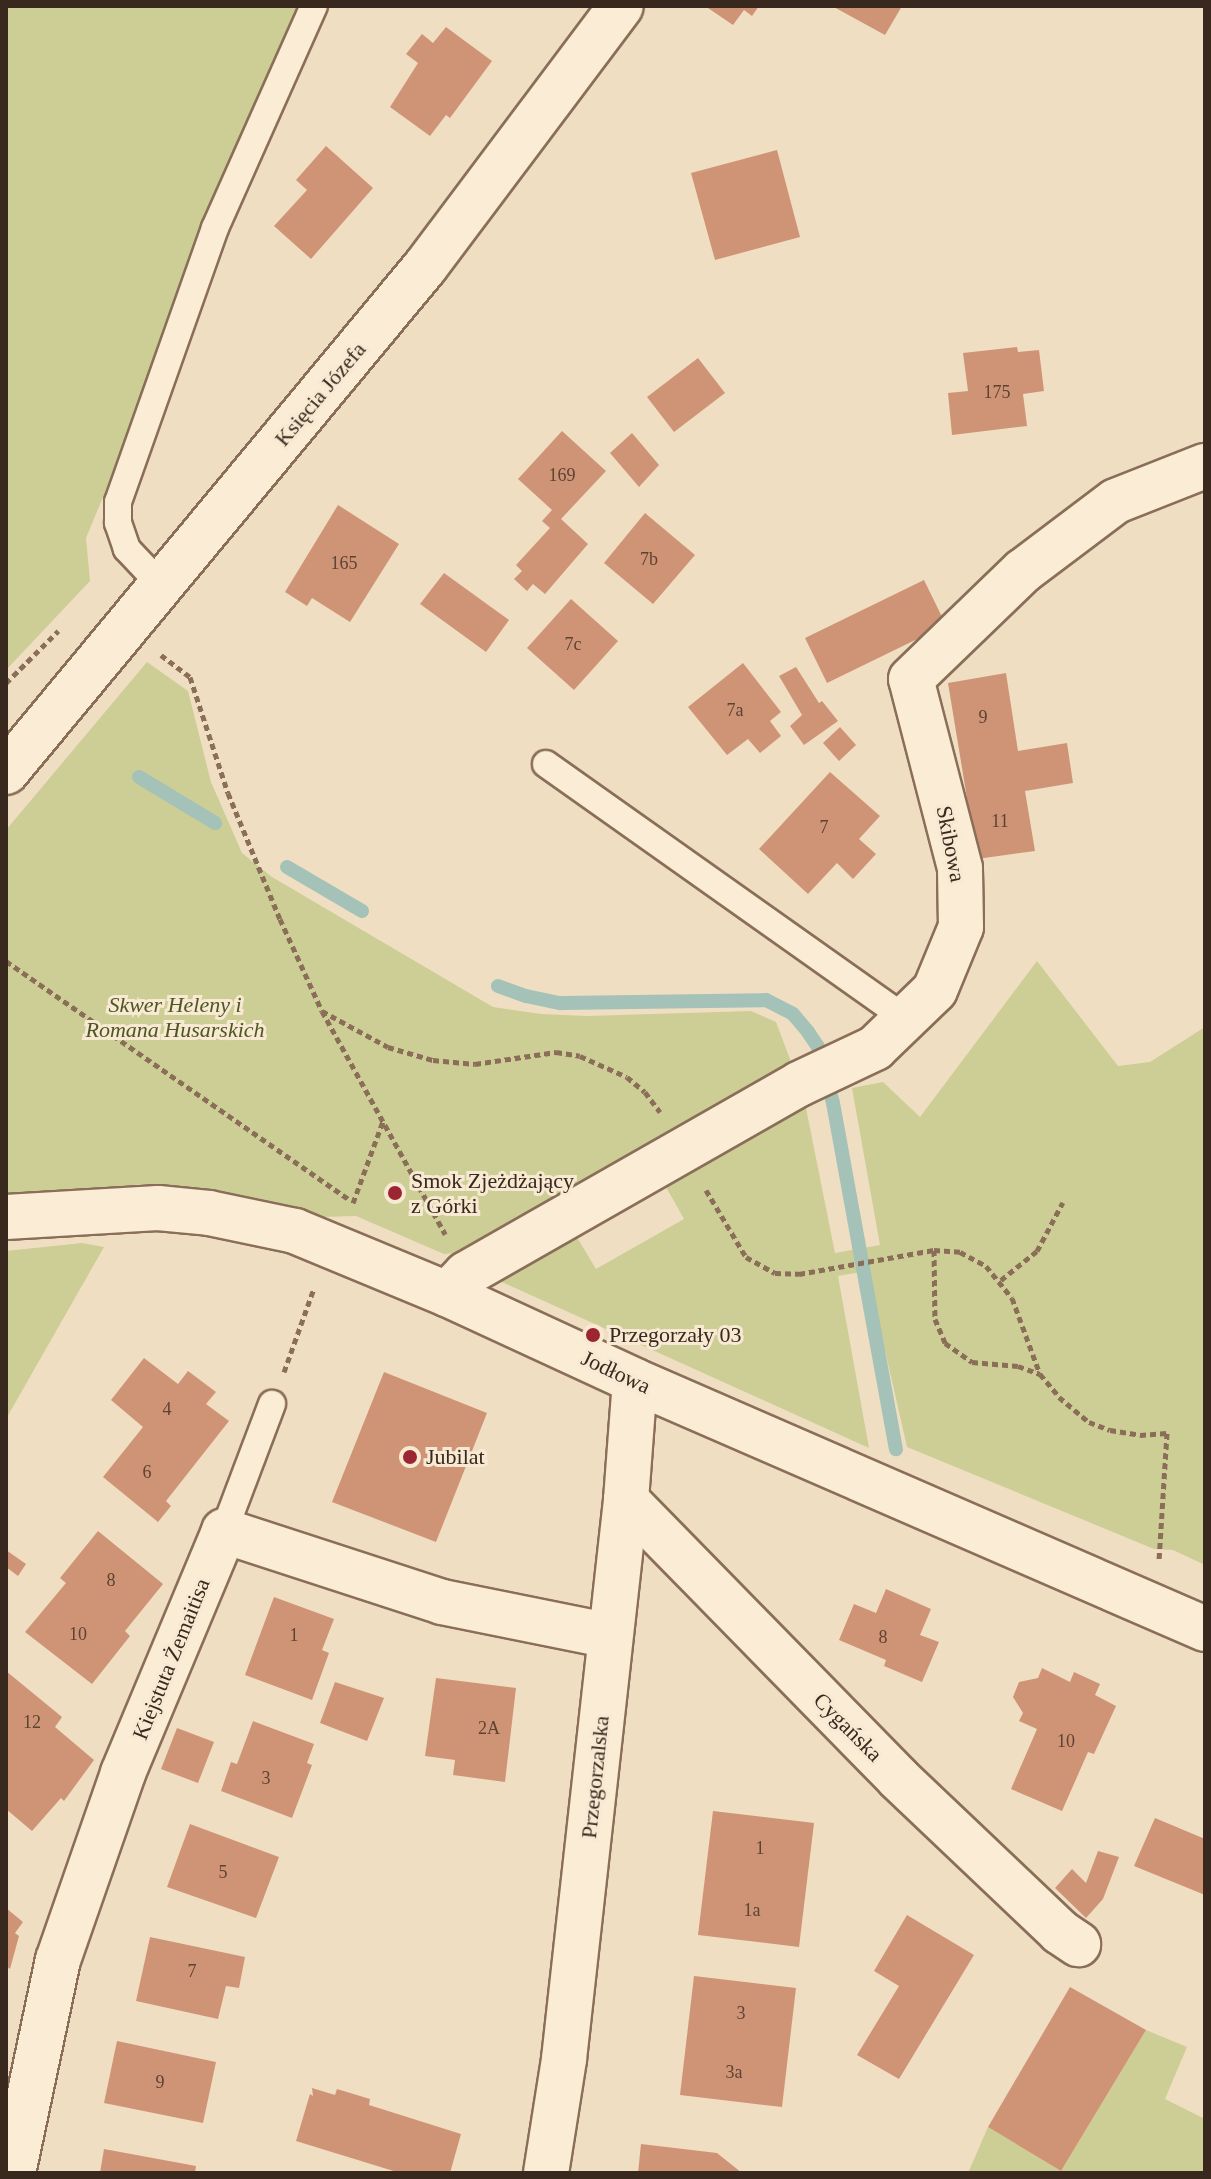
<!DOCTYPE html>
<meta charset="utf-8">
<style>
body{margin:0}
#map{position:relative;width:1211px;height:2179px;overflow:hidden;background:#f0dec2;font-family:Georgia,serif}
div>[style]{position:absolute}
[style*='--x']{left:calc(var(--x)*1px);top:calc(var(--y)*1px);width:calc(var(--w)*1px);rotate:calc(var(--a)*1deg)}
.green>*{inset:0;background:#ccce95}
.stream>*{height:14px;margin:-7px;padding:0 7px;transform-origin:7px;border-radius:7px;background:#a4c2b7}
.building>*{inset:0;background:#cf9476}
.path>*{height:5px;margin-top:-2.5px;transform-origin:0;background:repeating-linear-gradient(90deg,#8a6e58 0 6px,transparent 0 10px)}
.roads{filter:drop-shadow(2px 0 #8a6e58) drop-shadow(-2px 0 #8a6e58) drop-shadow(0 2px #8a6e58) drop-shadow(0 -2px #8a6e58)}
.lane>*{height:26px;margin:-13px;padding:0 13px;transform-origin:13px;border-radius:13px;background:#faecd5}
.street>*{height:44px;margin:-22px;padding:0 22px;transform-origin:22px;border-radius:22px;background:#faecd5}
.dots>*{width:22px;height:22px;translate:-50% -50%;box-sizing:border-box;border:4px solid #f7e9d2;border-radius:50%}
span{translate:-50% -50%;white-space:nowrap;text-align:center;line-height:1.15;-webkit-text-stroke:6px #f7e9d2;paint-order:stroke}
.number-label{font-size:18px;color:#5e4333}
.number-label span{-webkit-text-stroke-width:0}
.street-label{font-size:22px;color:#39281d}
.park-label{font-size:22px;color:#4e5623;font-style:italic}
.poi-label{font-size:22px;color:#39281d}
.left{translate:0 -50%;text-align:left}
.frame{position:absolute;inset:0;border:8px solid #39281d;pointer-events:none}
</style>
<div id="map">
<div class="green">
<i style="clip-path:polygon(6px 6px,307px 6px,86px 538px,90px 581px,6px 670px)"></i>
<i style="clip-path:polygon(147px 662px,188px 691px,211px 782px,242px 853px,272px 877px,493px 1007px,541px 1014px,587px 1016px,751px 1011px,776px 1022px,794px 1070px,468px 1252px,444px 1254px,356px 1216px,321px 1217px,279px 1203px,198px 1189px,145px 1184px,6px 1196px,6px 830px)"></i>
<i style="clip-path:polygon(1037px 961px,1118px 1066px,1150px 1062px,1205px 1027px,1205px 1565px,1173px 1550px,1154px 1549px,907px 1447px,867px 1271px,838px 1276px,869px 1448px,493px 1278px,572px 1229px,596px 1269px,684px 1219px,661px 1178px,805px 1103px,835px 1253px,880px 1245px,852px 1088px,883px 1082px,920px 1117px)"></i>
<i style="clip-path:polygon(82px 1243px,104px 1247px,6px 1419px,6px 1251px)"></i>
<i style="clip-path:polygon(1146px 2030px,1187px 2047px,1165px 2099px,1205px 2119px,1205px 2173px,968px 2173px,988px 2127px,1061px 2171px)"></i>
</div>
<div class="stream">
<i style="--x:139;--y:777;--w:89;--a:31.2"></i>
<i style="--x:287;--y:867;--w:87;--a:30.4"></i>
<i style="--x:498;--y:986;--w:30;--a:20"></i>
<i style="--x:526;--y:996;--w:35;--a:12"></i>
<i style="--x:560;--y:1003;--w:206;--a:-0.8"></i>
<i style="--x:766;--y:1000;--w:30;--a:27"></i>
<i style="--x:793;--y:1014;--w:23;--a:50"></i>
<i style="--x:808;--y:1032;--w:18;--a:56"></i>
<i style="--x:818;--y:1047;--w:58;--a:75"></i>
<i style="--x:833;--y:1103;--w:352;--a:79.7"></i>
</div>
<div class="building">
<i style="clip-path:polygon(705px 6px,759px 6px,752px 16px,744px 10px,733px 25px)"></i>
<i style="clip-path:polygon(832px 6px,902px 6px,885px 35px)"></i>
<i style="clip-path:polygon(446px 27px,492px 61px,450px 118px,446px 115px,430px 136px,390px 107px,418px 63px,406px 54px,422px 34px,433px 43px)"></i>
<i style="clip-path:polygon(326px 146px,373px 188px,311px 259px,274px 226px,307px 190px,296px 180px)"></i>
<i style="clip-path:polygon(777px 150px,800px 237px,715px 260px,691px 173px)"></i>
<i style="clip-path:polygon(1017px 347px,1018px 352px,1039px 350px,1044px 391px,1023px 394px,1027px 426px,952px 435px,948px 393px,968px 391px,963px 353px)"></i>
<i style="clip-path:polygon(698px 358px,725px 393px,674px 432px,647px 397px)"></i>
<i style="clip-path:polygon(562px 431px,606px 471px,561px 519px,588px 544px,545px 594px,533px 584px,527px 591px,514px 579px,522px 571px,516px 565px,550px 528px,542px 521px,552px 510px,518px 479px)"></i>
<i style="clip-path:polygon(632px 433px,659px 465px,639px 487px,610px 453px)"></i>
<i style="clip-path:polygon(338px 505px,399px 544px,350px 622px,312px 598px,307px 606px,285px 592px)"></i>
<i style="clip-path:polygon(645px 513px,695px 555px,653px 604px,604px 563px)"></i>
<i style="clip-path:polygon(444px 573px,509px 620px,486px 652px,420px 604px)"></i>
<i style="clip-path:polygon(924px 580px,946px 625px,827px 683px,805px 638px)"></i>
<i style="clip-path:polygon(571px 599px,618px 641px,574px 690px,527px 648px)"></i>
<i style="clip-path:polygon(743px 663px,781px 712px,770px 721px,781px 736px,760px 753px,748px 739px,727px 755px,688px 707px)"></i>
<i style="clip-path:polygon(796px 667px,819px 703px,822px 701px,838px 721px,804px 745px,790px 726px,802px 715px,779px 676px)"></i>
<i style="clip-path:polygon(1006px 673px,1018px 751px,1067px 743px,1073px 783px,1025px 791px,1035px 851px,977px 859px,948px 683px)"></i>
<i style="clip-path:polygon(840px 727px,856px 745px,839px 761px,823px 743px)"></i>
<i style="clip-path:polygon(830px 772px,880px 816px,859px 839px,876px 854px,853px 879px,837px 863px,808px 894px,759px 849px)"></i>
<i style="clip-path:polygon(144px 1358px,178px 1384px,188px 1371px,216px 1392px,206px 1404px,229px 1421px,166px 1501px,171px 1506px,158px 1522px,103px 1477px,143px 1427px,111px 1400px)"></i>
<i style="clip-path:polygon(384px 1372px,487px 1413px,436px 1542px,332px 1502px)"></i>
<i style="clip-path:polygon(98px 1531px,163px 1584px,125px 1631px,130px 1636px,92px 1684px,25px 1632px,66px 1583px,60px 1578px)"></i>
<i style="clip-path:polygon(6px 1550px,26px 1564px,18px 1576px,6px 1567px)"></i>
<i style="clip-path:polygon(886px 1589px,931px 1609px,920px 1635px,939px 1642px,922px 1682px,884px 1666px,886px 1660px,839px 1640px,854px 1604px,876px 1613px)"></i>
<i style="clip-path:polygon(274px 1597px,334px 1619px,322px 1650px,329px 1653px,312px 1700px,245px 1675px)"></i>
<i style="clip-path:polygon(1042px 1668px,1070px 1682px,1074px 1672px,1100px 1684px,1095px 1695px,1116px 1706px,1094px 1754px,1088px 1752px,1062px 1811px,1011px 1789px,1037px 1729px,1019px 1721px,1023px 1713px,1013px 1697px,1019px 1682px,1038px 1678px)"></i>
<i style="clip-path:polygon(6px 1671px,62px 1717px,55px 1727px,94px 1760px,64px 1801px,61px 1798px,32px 1831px,6px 1809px)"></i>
<i style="clip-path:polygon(436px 1678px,516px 1688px,505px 1782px,453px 1775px,455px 1760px,425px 1756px)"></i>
<i style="clip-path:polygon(335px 1682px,384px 1698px,367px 1741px,320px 1723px)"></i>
<i style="clip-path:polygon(253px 1721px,314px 1744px,307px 1763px,312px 1765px,292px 1818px,221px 1791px,231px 1762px,237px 1764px)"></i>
<i style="clip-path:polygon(177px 1728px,214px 1742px,198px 1783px,161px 1769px)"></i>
<i style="clip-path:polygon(713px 1811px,814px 1823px,799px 1947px,698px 1935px)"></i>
<i style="clip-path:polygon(1155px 1818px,1205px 1839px,1205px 1895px,1134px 1866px)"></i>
<i style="clip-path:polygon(190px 1824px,279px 1857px,256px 1918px,167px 1887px)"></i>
<i style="clip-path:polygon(1098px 1851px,1119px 1857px,1103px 1899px,1086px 1918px,1055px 1888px,1072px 1869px,1086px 1883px)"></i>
<i style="clip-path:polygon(6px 1908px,23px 1922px,15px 1933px,19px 1936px,10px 1969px,6px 1966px)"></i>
<i style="clip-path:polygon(907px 1915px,974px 1955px,899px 2079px,857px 2055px,899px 1986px,874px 1971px)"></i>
<i style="clip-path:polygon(150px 1937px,245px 1957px,239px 1988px,226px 1986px,218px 2019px,136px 2001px)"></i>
<i style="clip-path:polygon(694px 1976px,796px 1988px,782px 2107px,680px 2095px)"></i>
<i style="clip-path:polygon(1070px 1987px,1146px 2030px,1061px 2171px,988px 2127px)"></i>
<i style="clip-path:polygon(117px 2041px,216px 2062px,203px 2123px,104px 2103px)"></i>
<i style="clip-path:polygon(312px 2088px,335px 2095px,337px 2089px,370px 2099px,369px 2105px,461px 2134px,450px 2173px,400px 2173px,296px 2141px,310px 2094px,313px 2096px)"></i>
<i style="clip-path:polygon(641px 2144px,717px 2153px,742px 2173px,638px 2173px)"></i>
<i style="clip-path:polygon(104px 2149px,196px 2166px,195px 2173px,100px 2173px)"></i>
</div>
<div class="path">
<i style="--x:161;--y:655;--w:36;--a:37"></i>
<i style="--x:190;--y:677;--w:122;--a:71.9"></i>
<i style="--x:228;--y:793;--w:136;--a:67.6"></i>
<i style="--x:280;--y:919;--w:101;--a:65.5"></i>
<i style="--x:322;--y:1011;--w:255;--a:61.1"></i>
<i style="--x:6;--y:683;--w:74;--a:-45"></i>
<i style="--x:6;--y:961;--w:419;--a:34.8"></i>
<i style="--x:322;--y:1011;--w:75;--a:28.6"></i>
<i style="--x:388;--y:1047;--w:47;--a:16.1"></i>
<i style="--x:433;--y:1060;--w:42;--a:5.4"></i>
<i style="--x:475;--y:1064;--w:82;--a:-8.4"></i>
<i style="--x:556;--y:1052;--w:24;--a:9"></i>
<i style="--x:580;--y:1056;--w:51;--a:24.1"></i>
<i style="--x:627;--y:1077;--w:23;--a:40"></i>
<i style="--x:645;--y:1092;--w:25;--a:53"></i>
<i style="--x:706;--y:1190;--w:78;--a:59.2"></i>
<i style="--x:746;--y:1257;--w:33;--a:29"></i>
<i style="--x:775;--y:1273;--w:24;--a:2"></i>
<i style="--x:799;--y:1274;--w:137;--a:-10.1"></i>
<i style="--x:934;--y:1250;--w:26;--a:4"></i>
<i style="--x:960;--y:1252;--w:30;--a:28"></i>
<i style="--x:986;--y:1266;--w:41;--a:50.9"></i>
<i style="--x:1012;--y:1298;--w:81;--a:69.8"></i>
<i style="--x:1040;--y:1374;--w:30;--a:50"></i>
<i style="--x:1059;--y:1397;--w:39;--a:40"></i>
<i style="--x:1089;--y:1422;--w:22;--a:21"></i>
<i style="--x:1110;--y:1430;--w:30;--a:9"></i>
<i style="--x:1140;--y:1435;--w:27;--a:-4"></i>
<i style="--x:1167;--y:1433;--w:128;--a:93.6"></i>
<i style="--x:353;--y:1203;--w:87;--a:-69.9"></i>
<i style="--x:934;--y:1250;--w:69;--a:89.2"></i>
<i style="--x:935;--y:1319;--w:26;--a:67"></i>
<i style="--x:945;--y:1343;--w:33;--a:35"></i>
<i style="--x:972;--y:1362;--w:46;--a:5"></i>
<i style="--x:1018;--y:1366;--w:23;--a:20"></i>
<i style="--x:1001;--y:1280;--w:46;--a:-38.9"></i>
<i style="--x:1037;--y:1251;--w:55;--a:-62"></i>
<i style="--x:284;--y:1372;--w:89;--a:-70.3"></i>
</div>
<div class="roads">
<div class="lane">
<i style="--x:161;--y:585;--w:50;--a:-133.4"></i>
<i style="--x:127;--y:549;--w:28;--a:-109"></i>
<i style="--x:118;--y:523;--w:21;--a:-90"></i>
<i style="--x:118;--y:502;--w:291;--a:-70.5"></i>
<i style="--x:215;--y:228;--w:243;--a:-66"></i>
<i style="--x:546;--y:764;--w:443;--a:35.3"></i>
<i style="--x:224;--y:1531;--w:136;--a:-69.3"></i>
</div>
<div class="street">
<i style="--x:6;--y:772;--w:656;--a:-50.32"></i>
<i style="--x:425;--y:267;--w:326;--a:-53.1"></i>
<i style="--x:6;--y:1217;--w:152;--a:-3.4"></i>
<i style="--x:158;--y:1208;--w:51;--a:5.6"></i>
<i style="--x:209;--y:1213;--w:88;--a:11.8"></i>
<i style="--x:295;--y:1231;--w:165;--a:22.5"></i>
<i style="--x:447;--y:1294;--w:207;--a:24.8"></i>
<i style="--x:635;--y:1381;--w:622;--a:23.51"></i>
<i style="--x:447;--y:1294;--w:28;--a:-46"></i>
<i style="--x:466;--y:1274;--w:383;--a:-29.7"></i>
<i style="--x:799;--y:1084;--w:84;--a:-25.3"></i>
<i style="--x:875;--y:1048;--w:83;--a:-44"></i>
<i style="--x:935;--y:990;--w:68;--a:-67.6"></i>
<i style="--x:961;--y:927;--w:59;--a:-91"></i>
<i style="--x:960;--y:868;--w:195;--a:-104.5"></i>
<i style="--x:911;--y:679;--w:156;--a:-44"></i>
<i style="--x:1023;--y:571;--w:116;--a:-37"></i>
<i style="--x:1116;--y:501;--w:96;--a:-21.5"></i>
<i style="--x:626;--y:1500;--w:389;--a:45.6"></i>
<i style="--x:898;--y:1778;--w:224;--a:43.5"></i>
<i style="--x:1060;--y:1932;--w:22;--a:34"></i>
<i style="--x:13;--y:2173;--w:218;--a:-78.1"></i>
<i style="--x:58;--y:1960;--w:198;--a:-70.8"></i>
<i style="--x:123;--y:1773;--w:262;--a:-67.3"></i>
<i style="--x:224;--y:1531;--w:229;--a:18"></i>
<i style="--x:442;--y:1602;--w:171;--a:11.4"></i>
<i style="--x:546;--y:2173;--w:115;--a:-81"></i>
<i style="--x:564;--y:2059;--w:562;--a:-83.67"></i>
<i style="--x:626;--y:1500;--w:119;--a:-85.7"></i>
</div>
</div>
<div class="dots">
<i style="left:395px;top:1193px;background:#9b2631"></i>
<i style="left:593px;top:1335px;background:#9b2631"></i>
<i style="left:410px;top:1457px;background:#9b2631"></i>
</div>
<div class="number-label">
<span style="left:997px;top:392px">175</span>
<span style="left:562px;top:475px">169</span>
<span style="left:649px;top:559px">7b</span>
<span style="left:344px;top:563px">165</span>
<span style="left:573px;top:644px">7c</span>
<span style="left:735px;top:710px">7a</span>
<span style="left:983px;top:717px">9</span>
<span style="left:1000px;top:821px">11</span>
<span style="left:824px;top:827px">7</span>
<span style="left:167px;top:1409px">4</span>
<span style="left:147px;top:1472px">6</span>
<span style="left:111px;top:1580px">8</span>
<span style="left:78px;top:1634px">10</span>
<span style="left:294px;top:1635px">1</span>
<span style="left:883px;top:1637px">8</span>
<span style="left:32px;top:1722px">12</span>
<span style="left:489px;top:1728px">2A</span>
<span style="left:1066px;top:1741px">10</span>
<span style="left:266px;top:1778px">3</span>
<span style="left:760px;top:1848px">1</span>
<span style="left:223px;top:1872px">5</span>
<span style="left:752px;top:1910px">1a</span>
<span style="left:192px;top:1971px">7</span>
<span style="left:741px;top:2013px">3</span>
<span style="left:734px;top:2072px">3a</span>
<span style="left:160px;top:2082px">9</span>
</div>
<div class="street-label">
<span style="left:320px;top:394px;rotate:-50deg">Księcia Józefa</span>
<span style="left:951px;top:844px;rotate:79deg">Skibowa</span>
<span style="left:616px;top:1372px;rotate:25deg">Jodłowa</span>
<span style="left:171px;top:1659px;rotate:-68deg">Kiejstuta Żemaitisa</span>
<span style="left:848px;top:1727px;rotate:45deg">Cygańska</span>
<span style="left:595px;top:1777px;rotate:-84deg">Przegorzalska</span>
</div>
<div class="park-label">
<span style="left:175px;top:1017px">Skwer Heleny i<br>Romana Husarskich</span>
</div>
<div class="poi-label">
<span class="left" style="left:411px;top:1193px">Smok Zjeżdżający<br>z Górki</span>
<span class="left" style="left:609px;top:1335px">Przegorzały 03</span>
<span class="left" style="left:426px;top:1457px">Jubilat</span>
</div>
<div class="frame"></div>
</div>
